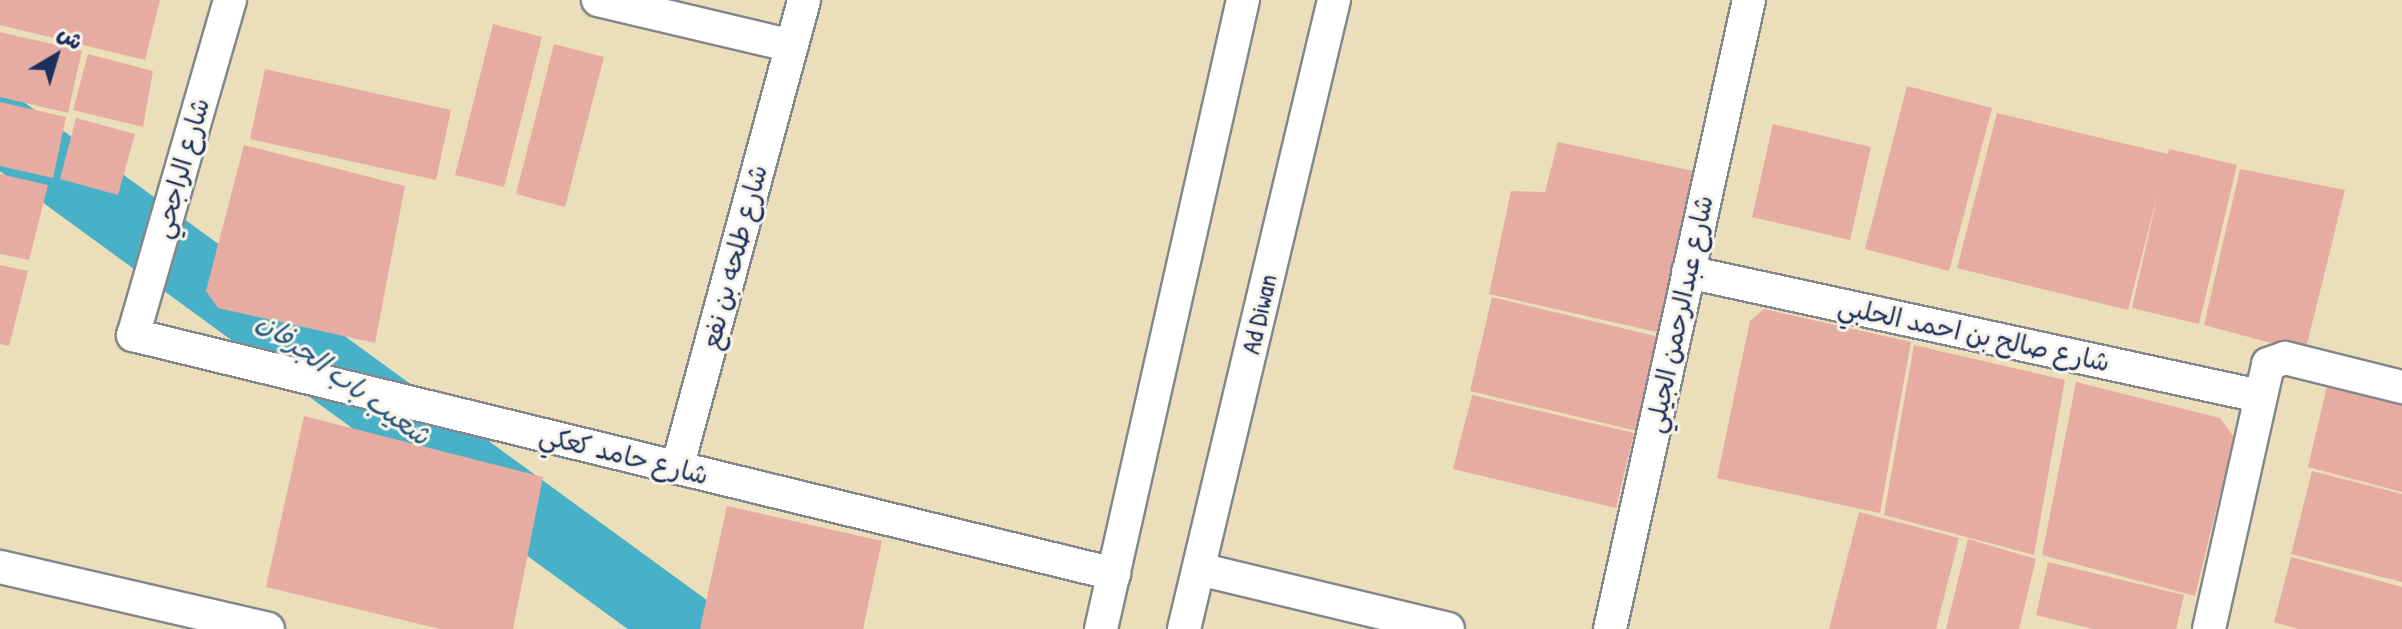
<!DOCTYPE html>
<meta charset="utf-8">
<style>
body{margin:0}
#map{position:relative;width:2402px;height:629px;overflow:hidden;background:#ebdebb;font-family:"Patrick Hand","Playpen Sans Arabic",sans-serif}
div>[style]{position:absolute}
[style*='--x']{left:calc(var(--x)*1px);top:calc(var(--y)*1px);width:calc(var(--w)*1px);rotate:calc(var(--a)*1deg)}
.river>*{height:70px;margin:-35px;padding:0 35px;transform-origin:35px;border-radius:35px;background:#48b1c7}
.building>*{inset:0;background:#e6aca2}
.roads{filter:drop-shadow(2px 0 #83868c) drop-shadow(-2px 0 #83868c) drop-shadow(0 2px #83868c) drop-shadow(0 -2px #83868c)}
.minor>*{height:32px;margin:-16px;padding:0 16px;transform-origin:16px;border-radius:16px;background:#fff}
span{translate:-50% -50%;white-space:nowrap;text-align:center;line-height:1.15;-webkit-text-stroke:6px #f7f3e8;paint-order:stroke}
.street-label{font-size:26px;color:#1b2f5e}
.water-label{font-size:28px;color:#28567e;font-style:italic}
.north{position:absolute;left:16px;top:16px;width:80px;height:80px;-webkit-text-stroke:6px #f7f3e8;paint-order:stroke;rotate:38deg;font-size:22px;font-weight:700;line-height:32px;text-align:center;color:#1b2f5e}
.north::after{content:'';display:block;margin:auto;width:28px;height:36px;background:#1b2f5e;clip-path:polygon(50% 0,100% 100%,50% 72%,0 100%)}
</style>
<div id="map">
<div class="river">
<i style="--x:0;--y:128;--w:850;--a:36.1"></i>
</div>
<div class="building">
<i style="clip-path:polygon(0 0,160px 0,145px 60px,0 25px)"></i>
<i style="clip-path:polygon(493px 24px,542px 37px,504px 187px,455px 175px)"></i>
<i style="clip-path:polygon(0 32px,82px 51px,68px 113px,0 97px)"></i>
<i style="clip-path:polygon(554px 44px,604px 57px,565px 207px,516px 194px)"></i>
<i style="clip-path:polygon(88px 54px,153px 71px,143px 127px,73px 110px)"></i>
<i style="clip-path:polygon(265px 69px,451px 110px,436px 180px,250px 139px)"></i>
<i style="clip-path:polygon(1907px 86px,1992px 108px,1949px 271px,1865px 249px)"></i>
<i style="clip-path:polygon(0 102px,66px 117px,53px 178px,0 166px)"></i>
<i style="clip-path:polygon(1997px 113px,2168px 154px,2169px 149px,2237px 165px,2199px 324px,2132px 308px,2159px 189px,2128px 310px,1957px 268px)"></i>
<i style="clip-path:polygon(76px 118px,135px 134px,118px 195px,60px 179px)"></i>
<i style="clip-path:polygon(1773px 124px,1871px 147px,1850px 240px,1752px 217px)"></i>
<i style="clip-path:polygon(1558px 142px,1693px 171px,1661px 333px,1489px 294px,1511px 191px,1545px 192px)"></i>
<i style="clip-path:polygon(244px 145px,405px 186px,375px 343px,218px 308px,206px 291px)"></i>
<i style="clip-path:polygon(2240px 169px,2345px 190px,2305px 352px,2204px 325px)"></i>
<i style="clip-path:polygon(0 174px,48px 185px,29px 260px,0 254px)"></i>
<i style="clip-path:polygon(0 265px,28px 271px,9px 346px,0 344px)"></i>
<i style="clip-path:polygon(1492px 297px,1659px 337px,1637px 431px,1470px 391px)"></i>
<i style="clip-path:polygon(1764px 309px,1911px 342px,1880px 513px,1717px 478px,1750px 321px)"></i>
<i style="clip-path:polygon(1914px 345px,2065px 380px,2034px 555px,1884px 515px)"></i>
<i style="clip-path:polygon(2076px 382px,2220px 418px,2234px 437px,2195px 596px,2042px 555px)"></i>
<i style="clip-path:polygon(2328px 382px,2402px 401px,2402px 492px,2308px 467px)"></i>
<i style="clip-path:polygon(1472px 395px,1634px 433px,1616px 508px,1453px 469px)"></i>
<i style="clip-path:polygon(304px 416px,543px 477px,513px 629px,440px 629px,266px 587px)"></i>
<i style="clip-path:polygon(2312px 471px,2402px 494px,2402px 582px,2291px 554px)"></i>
<i style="clip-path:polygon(727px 506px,882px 541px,863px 629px,700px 629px)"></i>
<i style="clip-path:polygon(1859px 512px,1959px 538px,1936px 629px,1829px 629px)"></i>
<i style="clip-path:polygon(1968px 539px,2036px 559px,2019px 629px,1946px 629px)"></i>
<i style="clip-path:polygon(2291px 557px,2402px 587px,2402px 629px,2298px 629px,2274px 622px)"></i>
<i style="clip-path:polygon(2048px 562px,2184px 595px,2176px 629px,2093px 629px,2036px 615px)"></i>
</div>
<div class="roads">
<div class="minor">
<i style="--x:230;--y:0;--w:349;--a:106.1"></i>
<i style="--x:133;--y:335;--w:1010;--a:13.69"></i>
<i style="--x:598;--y:0;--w:199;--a:13.3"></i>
<i style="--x:1688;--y:272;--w:584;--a:12.25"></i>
<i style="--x:677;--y:468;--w:485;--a:-74.8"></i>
<i style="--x:0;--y:567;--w:275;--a:13"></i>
<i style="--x:1199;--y:569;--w:256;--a:13.5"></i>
<i style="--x:1101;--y:629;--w:645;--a:-77.28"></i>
<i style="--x:1184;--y:629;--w:647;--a:-76.59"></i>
<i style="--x:1610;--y:629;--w:644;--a:-77.54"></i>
<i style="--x:2209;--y:629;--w:271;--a:-77.4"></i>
<i style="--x:2268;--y:364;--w:18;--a:-19"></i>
<i style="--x:2285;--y:358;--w:121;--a:13.9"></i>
</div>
</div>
<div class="street-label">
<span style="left:181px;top:168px;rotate:-74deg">شارع الراجحي</span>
<span style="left:734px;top:257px;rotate:-75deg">شارع طلحه بن نفع</span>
<span style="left:1259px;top:314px;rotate:-77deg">Ad Diwan</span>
<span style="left:1679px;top:314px;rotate:-78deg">شارع عبدالرحمن الجيلي</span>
<span style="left:1974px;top:334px;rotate:12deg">شارع صالح بن احمد الحلبي</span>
<span style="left:624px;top:455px;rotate:14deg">شارع حامد كعكي</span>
</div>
<div class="water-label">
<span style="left:344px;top:378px;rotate:36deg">شعيب باب الجرفان</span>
</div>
<div class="north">ش</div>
</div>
